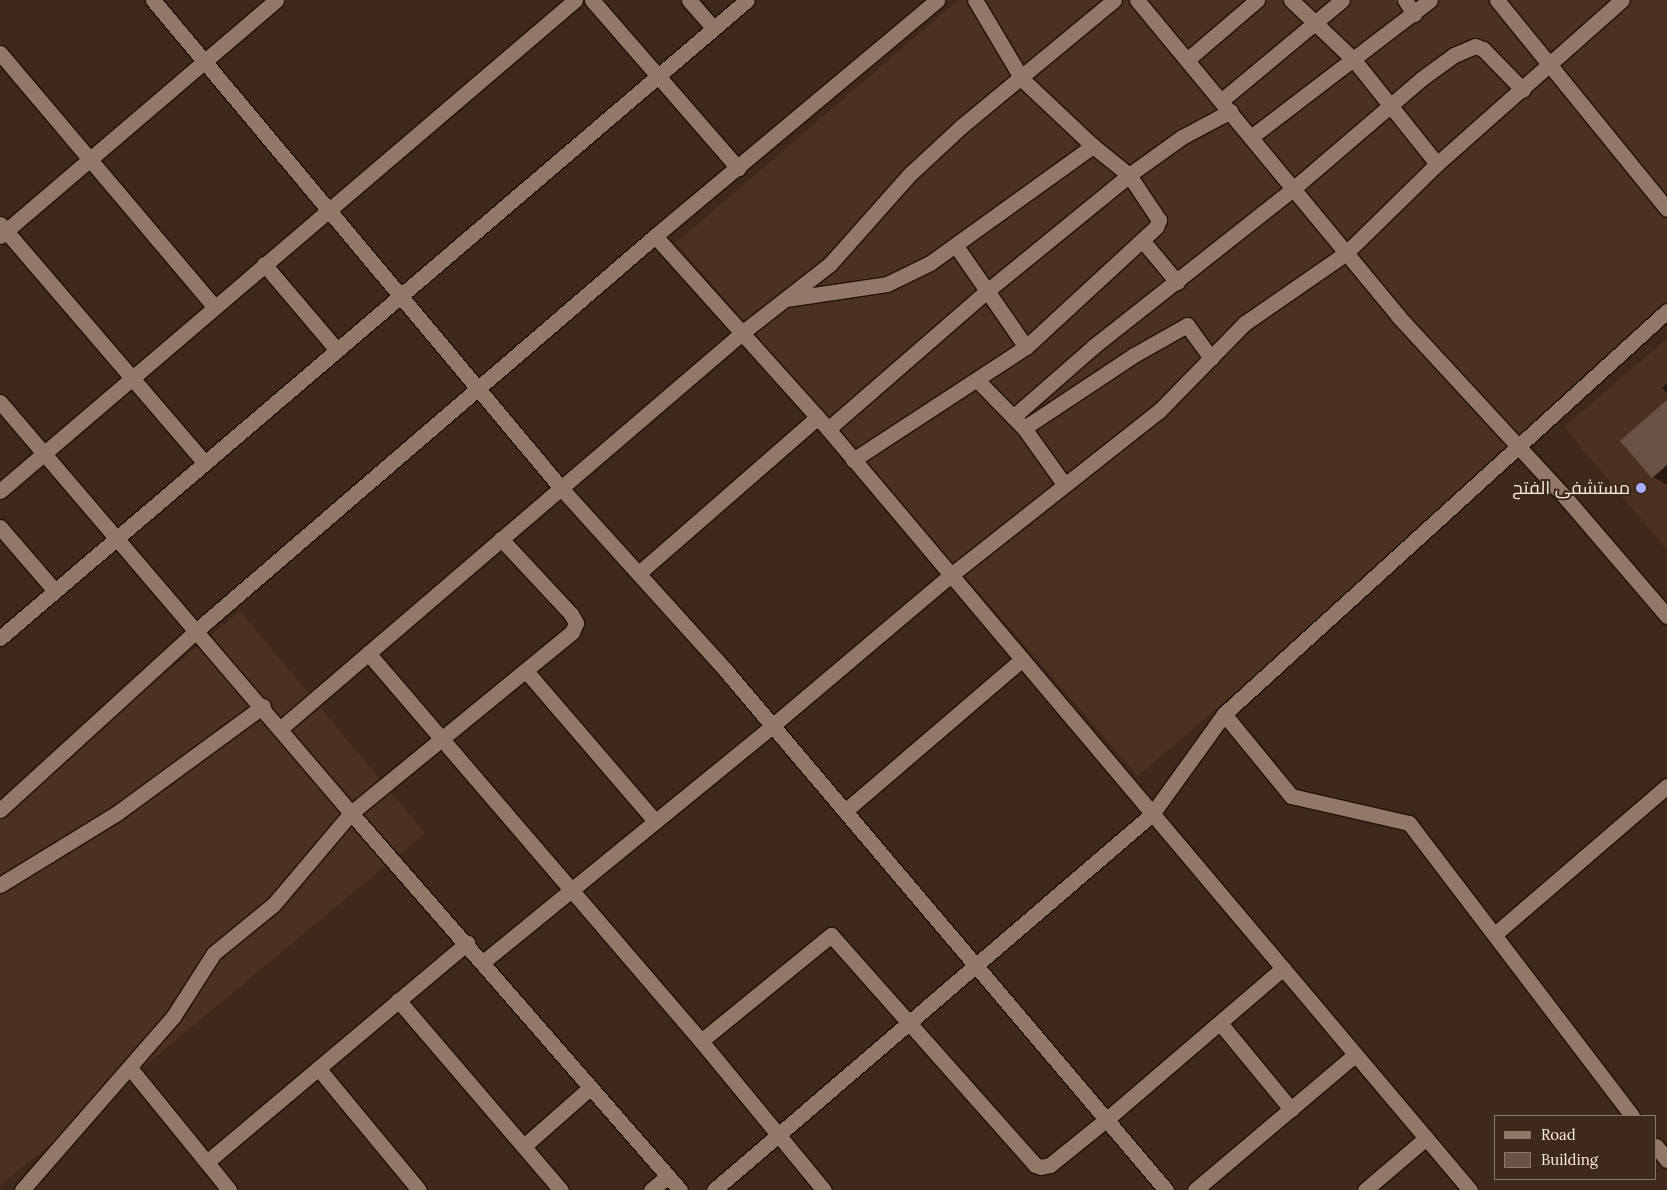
<!DOCTYPE html>
<meta charset="utf-8">
<style>
body{margin:0}
#map{position:relative;width:1667px;height:1190px;overflow:hidden;background:#3e291c;font-family:Lora,Cairo,serif}
div>[style]{position:absolute}
[style*='--x']{left:calc(var(--x)*1px);top:calc(var(--y)*1px);width:calc(var(--w)*1px);rotate:calc(var(--a)*1deg)}
.built>*{inset:0;background:#4d3120}
.shadow>*{inset:0;background:#0007}
.building>*{inset:0;background:#6a5345}
.roads{filter:drop-shadow(1px 0 #241105) drop-shadow(-1px 0 #241105) drop-shadow(0 1px #241105) drop-shadow(0 -1px #241105)}
.street>*{height:15px;margin:-7.5px;padding:0 7.5px;transform-origin:7.5px;border-radius:7.5px;background:#917869}
.secondary>*{height:15px;margin:-7.5px;padding:0 7.5px;transform-origin:7.5px;border-radius:7.5px;background:#917869}
.dots>*{width:14px;height:14px;translate:-50% -50%;box-sizing:border-box;border:2px solid #3e291c;border-radius:50%}
span{translate:-50% -50%;white-space:nowrap;text-align:center;line-height:1.15;-webkit-text-stroke:4px #3e291c;paint-order:stroke}
.poi-label{font-size:18px;color:#f9ebe2}
.right{translate:-100% -50%;text-align:right}
.legend{position:absolute;left:1494px;top:1115px;width:162px;height:65px;box-sizing:border-box;background:#3e291c;border:1px solid #89776b;margin:0;padding:6px 9px;list-style:none;font-size:15px;color:#f9ebe2}
.legend li{display:flex;align-items:center;gap:10px;height:25px}
.legend b{width:25px;border:1px solid #89776b}
</style>
<div id="map">
<div class="built">
<i style="clip-path:polygon(958px 0,1667px 0,1667px 321px,1138px 776px,676px 243px)"></i>
<i style="clip-path:polygon(1667px 339px,1667px 550px,1564px 427px)"></i>
<i style="clip-path:polygon(240px 611px,425px 833px,0 1186px,0 811px)"></i>
</div>
<div class="shadow">
<i style="clip-path:polygon(1667px 383px,1667px 394px,1662px 388px)"></i>
<i style="clip-path:polygon(1667px 402px,1667px 485px,1653px 477px)"></i>
</div>
<div class="building">
<i style="clip-path:polygon(1667px 400px,1667px 465px,1652px 478px,1620px 441px)"></i>
</div>
<div class="roads">
<div class="street">
<i style="--x:153;--y:0;--w:636;--a:50.1"></i>
<i style="--x:561;--y:488;--w:248;--a:47.9"></i>
<i style="--x:727;--y:672;--w:679;--a:49.72"></i>
<i style="--x:592;--y:0;--w:223;--a:49"></i>
<i style="--x:689;--y:0;--w:37;--a:49"></i>
<i style="--x:1291;--y:0;--w:87;--a:43.6"></i>
<i style="--x:1354;--y:60;--w:133;--a:51.4"></i>
<i style="--x:1405;--y:0;--w:17;--a:57"></i>
<i style="--x:1497;--y:0;--w:269;--a:50.9"></i>
<i style="--x:0;--y:53;--w:331;--a:49.8"></i>
<i style="--x:1188;--y:59;--w:91;--a:-40.5"></i>
<i style="--x:1222;--y:100;--w:156;--a:-39.8"></i>
<i style="--x:1251;--y:137;--w:225;--a:-37.4"></i>
<i style="--x:0;--y:224;--w:315;--a:49.4"></i>
<i style="--x:0;--y:236;--w:363;--a:-40.5"></i>
<i style="--x:655;--y:236;--w:259;--a:48.1"></i>
<i style="--x:828;--y:429;--w:996;--a:49.85"></i>
<i style="--x:1142;--y:240;--w:55;--a:50.2"></i>
<i style="--x:956;--y:246;--w:123;--a:55.3"></i>
<i style="--x:264;--y:264;--w:113;--a:49.7"></i>
<i style="--x:786;--y:299;--w:102;--a:-8.4"></i>
<i style="--x:887;--y:284;--w:48;--a:-26"></i>
<i style="--x:930;--y:263;--w:201;--a:-35.7"></i>
<i style="--x:978;--y:381;--w:66;--a:45.6"></i>
<i style="--x:1024;--y:428;--w:69;--a:54.5"></i>
<i style="--x:1013;--y:417;--w:108;--a:-41.2"></i>
<i style="--x:1094;--y:346;--w:255;--a:-38.3"></i>
<i style="--x:1294;--y:188;--w:167;--a:-40.6"></i>
<i style="--x:1421;--y:79;--w:41;--a:-36"></i>
<i style="--x:1454;--y:55;--w:23;--a:-23"></i>
<i style="--x:1475;--y:46;--w:9;--a:21"></i>
<i style="--x:1483;--y:49;--w:57;--a:45.7"></i>
<i style="--x:1024;--y:428;--w:132;--a:-33.6"></i>
<i style="--x:1134;--y:355;--w:61;--a:-29.5"></i>
<i style="--x:1187;--y:325;--w:41;--a:54"></i>
<i style="--x:828;--y:429;--w:211;--a:-41"></i>
<i style="--x:987;--y:291;--w:183;--a:-39.2"></i>
<i style="--x:1129;--y:175;--w:65;--a:-35.6"></i>
<i style="--x:1182;--y:137;--w:55;--a:-28"></i>
<i style="--x:853;--y:460;--w:207;--a:-33.2"></i>
<i style="--x:1026;--y:347;--w:177;--a:-42.7"></i>
<i style="--x:1156;--y:227;--w:8;--a:-67"></i>
<i style="--x:1159;--y:220;--w:54;--a:-123.7"></i>
<i style="--x:1129;--y:175;--w:46;--a:-141.1"></i>
<i style="--x:1093;--y:146;--w:98;--a:-136.7"></i>
<i style="--x:1022;--y:79;--w:92;--a:-120.7"></i>
<i style="--x:0;--y:491;--w:756;--a:-40.49"></i>
<i style="--x:0;--y:527;--w:84;--a:49.3"></i>
<i style="--x:639;--y:573;--w:237;--a:-41.1"></i>
<i style="--x:0;--y:638;--w:982;--a:-40.5"></i>
<i style="--x:368;--y:653;--w:511;--a:49.36"></i>
<i style="--x:701;--y:1041;--w:193;--a:50.5"></i>
<i style="--x:526;--y:671;--w:198;--a:49.3"></i>
<i style="--x:1224;--y:714;--w:106;--a:50.7"></i>
<i style="--x:1291;--y:796;--w:121;--a:12.9"></i>
<i style="--x:1409;--y:823;--w:368;--a:52.7"></i>
<i style="--x:281;--y:728;--w:608;--a:-40.6"></i>
<i style="--x:743;--y:332;--w:110;--a:-38"></i>
<i style="--x:830;--y:264;--w:120;--a:-48.4"></i>
<i style="--x:910;--y:174;--w:72;--a:-42.8"></i>
<i style="--x:963;--y:125;--w:196;--a:-39.6"></i>
<i style="--x:845;--y:811;--w:232;--a:-40.6"></i>
<i style="--x:0;--y:885;--w:137;--a:-31.6"></i>
<i style="--x:117;--y:813;--w:181;--a:-36.2"></i>
<i style="--x:1495;--y:934;--w:227;--a:-40.7"></i>
<i style="--x:483;--y:962;--w:373;--a:-39.2"></i>
<i style="--x:772;--y:726;--w:234;--a:-40.2"></i>
<i style="--x:951;--y:575;--w:265;--a:-38.3"></i>
<i style="--x:1159;--y:411;--w:123;--a:-45.7"></i>
<i style="--x:1245;--y:323;--w:123;--a:-34.7"></i>
<i style="--x:1346;--y:253;--w:127;--a:-44.4"></i>
<i style="--x:1437;--y:164;--w:247;--a:-41.6"></i>
<i style="--x:398;--y:1000;--w:250;--a:49.4"></i>
<i style="--x:1220;--y:1023;--w:112;--a:50.5"></i>
<i style="--x:701;--y:1041;--w:168;--a:-39.2"></i>
<i style="--x:831;--y:935;--w:307;--a:48.4"></i>
<i style="--x:1035;--y:1165;--w:6;--a:18"></i>
<i style="--x:1041;--y:1167;--w:9;--a:-13"></i>
<i style="--x:1050;--y:1165;--w:73;--a:-38.9"></i>
<i style="--x:1107;--y:1119;--w:232;--a:-40.6"></i>
<i style="--x:130;--y:1068;--w:157;--a:50.9"></i>
<i style="--x:318;--y:1068;--w:158;--a:50.4"></i>
<i style="--x:524;--y:1146;--w:89;--a:-41.4"></i>
<i style="--x:1656;--y:1146;--w:18;--a:52"></i>
<i style="--x:208;--y:1161;--w:339;--a:-40.1"></i>
<i style="--x:22;--y:1190;--w:230;--a:-48.9"></i>
<i style="--x:173;--y:1017;--w:76;--a:-57.4"></i>
<i style="--x:214;--y:953;--w:77;--a:-39.2"></i>
<i style="--x:274;--y:904;--w:119;--a:-49.8"></i>
<i style="--x:351;--y:813;--w:286;--a:-39.3"></i>
<i style="--x:572;--y:632;--w:10;--a:-66"></i>
<i style="--x:576;--y:623;--w:10;--a:-119"></i>
<i style="--x:571;--y:614;--w:103;--a:-133"></i>
<i style="--x:651;--y:1190;--w:22;--a:-39"></i>
<i style="--x:714;--y:1190;--w:577;--a:-40.64"></i>
<i style="--x:1152;--y:814;--w:123;--a:-54.2"></i>
<i style="--x:1224;--y:714;--w:599;--a:-42.29"></i>
<i style="--x:1195;--y:1190;--w:209;--a:-40.2"></i>
<i style="--x:1365;--y:1190;--w:80;--a:-40.4"></i>
</div>
<div class="secondary">
<i style="--x:1137;--y:0;--w:410;--a:50.4"></i>
<i style="--x:1398;--y:316;--w:246;--a:47.3"></i>
<i style="--x:1565;--y:497;--w:157;--a:49.4"></i>
<i style="--x:0;--y:402;--w:540;--a:49.5"></i>
<i style="--x:351;--y:813;--w:500;--a:48.89"></i>
<i style="--x:0;--y:810;--w:267;--a:-42.4"></i>
<i style="--x:197;--y:630;--w:604;--a:-40.7"></i>
<i style="--x:655;--y:236;--w:368;--a:-39.9"></i>
</div>
</div>
<div class="dots">
<i style="left:1641px;top:488px;background:#a5b1fc"></i>
</div>
<div class="poi-label">
<span class="right" style="left:1630px;top:488px">مستشفى الفتح</span>
</div>
<ul class="legend">
<li><b style="height:6px;background:#917869"></b>Road</li>
<li><b style="height:14px;background:#6a5345"></b>Building</li>
</ul>
</div>
